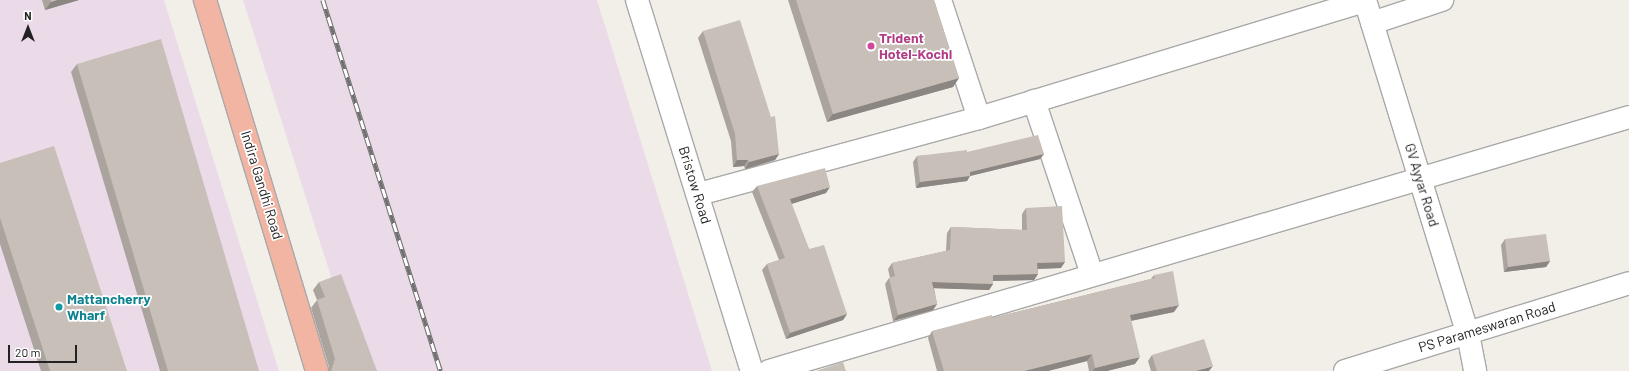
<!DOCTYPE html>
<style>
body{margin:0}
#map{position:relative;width:1629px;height:371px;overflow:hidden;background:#f2efe9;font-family:Barlow,sans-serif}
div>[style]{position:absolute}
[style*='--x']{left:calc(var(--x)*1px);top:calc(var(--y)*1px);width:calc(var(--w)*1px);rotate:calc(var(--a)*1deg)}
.industrial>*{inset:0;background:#ebdbe8}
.roads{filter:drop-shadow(1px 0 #a9a9a9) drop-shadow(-1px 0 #a9a9a9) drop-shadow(0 1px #a9a9a9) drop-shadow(0 -1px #a9a9a9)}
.minor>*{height:22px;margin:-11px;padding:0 11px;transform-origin:11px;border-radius:11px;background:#fff}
.tertiary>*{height:22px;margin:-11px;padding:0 11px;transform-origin:11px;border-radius:11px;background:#fff}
.trunk>*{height:22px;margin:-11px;padding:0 11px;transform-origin:11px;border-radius:11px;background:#f2b4a3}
.rail>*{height:4.5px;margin-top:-2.25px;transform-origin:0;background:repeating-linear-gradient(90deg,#fff 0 9px,#707070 0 18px);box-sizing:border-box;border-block:1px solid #707070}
.wall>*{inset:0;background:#aba49e}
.shaded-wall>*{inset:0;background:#8b8681}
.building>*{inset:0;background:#c7bfb8}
.dots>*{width:11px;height:11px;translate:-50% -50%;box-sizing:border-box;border:2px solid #fff;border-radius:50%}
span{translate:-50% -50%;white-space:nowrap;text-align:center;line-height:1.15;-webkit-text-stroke:3.5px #fff;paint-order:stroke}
.hotel-label{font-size:14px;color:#b23c85;font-weight:700}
.left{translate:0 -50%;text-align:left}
.street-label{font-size:14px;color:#222}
.culture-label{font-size:14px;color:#0d838f;font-weight:700}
.north{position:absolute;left:8px;top:8px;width:40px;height:40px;-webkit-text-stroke:3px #fff;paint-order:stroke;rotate:0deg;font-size:11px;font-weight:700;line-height:16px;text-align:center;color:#222}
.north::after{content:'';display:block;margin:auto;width:14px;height:18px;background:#222;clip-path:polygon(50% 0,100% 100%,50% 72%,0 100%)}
.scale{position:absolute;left:8px;top:345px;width:69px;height:18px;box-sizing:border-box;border:2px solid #222;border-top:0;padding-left:5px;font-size:12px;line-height:14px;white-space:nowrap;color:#222;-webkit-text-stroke:3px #fff;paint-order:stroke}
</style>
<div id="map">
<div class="industrial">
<i style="clip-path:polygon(0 0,164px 0,279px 371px,0 371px)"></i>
<i style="clip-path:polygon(243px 0,597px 0,712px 371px,361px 371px)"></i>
</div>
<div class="roads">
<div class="minor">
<i style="--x:940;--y:0;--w:124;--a:71.7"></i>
<i style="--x:1365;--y:0;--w:350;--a:72.9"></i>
<i style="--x:1468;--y:334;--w:38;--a:79"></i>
<i style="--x:1372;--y:23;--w:74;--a:-18.2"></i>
<i style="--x:1034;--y:101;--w:182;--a:71.5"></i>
<i style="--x:699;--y:194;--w:290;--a:-15.2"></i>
<i style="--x:979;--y:118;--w:403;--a:-16.9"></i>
<i style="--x:769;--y:371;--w:897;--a:-16.45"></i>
<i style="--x:1345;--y:371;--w:297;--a:-17.2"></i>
</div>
<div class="tertiary">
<i style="--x:637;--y:0;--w:388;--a:72.8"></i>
</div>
<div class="trunk">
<i style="--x:205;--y:0;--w:388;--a:73.2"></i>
</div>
</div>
<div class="rail">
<i style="--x:323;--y:0;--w:389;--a:72.4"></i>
</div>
<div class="wall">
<i style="clip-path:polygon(42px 0,79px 0,45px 10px)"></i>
<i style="clip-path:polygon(788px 0,934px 0,959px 78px,953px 87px,827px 122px)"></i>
<i style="clip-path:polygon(703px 31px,779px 154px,775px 160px,745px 169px,744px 166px,733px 167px,731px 141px,698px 38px)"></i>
<i style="clip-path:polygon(77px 64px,259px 371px,160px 371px,71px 72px)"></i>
<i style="clip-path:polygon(967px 152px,1044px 154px,1040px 159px,970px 176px,967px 181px,916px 188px,913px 162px,917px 156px)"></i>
<i style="clip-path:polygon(0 163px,127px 371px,41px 371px,0 244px)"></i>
<i style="clip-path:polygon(757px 186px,826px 193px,791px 204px,809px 249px,847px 314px,843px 320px,786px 339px,762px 270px,767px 264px,779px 260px,752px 192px)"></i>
<i style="clip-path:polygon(1026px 208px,1061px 268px,1038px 269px,1038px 274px,1034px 280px,993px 281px,993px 284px,989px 290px,934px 288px,937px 304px,933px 310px,893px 321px,885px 284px,889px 278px,890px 278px,888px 269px,892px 263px,946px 251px,947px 233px,951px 227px,1022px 230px,1022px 214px)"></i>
<i style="clip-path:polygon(1505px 239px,1550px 261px,1546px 267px,1504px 272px,1501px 245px)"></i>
<i style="clip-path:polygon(1154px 275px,1174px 312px,1131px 321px,1135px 364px,1107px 371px,1089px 371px,1087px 361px,1048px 371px,937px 371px,928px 338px,932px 331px,992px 318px,1151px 279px)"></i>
<i style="clip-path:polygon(319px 282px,377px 371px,328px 371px,329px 367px,311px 308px,317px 300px,313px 290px)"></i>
<i style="clip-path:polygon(1152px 355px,1209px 371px,1151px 371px,1148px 361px)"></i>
</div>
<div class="shaded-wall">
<i style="clip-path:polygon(57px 0,79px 0,45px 10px,51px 2px)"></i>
<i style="clip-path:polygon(959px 78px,953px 87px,827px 122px,833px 114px)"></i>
<i style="clip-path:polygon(779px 154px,775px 160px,745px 169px,749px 162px)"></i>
<i style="clip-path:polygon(1044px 154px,1040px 159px,970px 176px,967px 181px,916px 188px,920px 182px,970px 172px)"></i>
<i style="clip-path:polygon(737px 160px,748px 160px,744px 166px,733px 167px)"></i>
<i style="clip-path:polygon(830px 187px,826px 193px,785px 206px,790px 199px)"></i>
<i style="clip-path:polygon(1550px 261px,1546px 267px,1504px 272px,1508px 267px)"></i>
<i style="clip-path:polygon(1065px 262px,1061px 268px,1033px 269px,1037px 263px)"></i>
<i style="clip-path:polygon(1038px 274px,1034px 280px,989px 281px,993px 275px)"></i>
<i style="clip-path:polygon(932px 282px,993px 284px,989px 290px,928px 288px)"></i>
<i style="clip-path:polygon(937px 304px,933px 310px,893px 321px,898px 315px)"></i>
<i style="clip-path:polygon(1179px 305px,1174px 312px,1125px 322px,1130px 315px)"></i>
<i style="clip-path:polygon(847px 314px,843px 320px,786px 339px,790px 333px)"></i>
<i style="clip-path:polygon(1092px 354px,1087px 361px,1048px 371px,1024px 371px)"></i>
<i style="clip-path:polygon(1140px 357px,1135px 364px,1107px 371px,1093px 371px,1095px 368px)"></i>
<i style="clip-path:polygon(1213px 366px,1209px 371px,1196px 371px)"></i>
</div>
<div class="building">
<i style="clip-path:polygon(51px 0,57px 0,51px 2px)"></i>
<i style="clip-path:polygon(796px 0,934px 0,959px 78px,833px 114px)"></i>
<i style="clip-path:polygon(740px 20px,771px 117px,775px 116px,779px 154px,749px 162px,748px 160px,737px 160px,735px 134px,703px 31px)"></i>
<i style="clip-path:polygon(161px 39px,259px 371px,168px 371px,77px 64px)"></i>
<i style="clip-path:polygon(1038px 135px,1044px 154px,970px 172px,970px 176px,920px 182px,917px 156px,967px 150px,967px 152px)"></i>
<i style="clip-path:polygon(54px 146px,127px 371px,50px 371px,0 218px,0 163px)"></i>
<i style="clip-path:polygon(825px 168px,830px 187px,790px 199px,809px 249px,824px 245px,847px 314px,790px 333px,767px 264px,785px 258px,757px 186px)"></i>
<i style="clip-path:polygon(1062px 206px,1065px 262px,1037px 263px,1038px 274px,993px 275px,993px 284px,932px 282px,937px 304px,898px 315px,889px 278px,895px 276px,892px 263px,950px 250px,951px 227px,1027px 230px,1026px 208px)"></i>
<i style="clip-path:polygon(1546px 234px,1550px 261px,1508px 267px,1505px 239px)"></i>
<i style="clip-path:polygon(1173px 271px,1179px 305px,1130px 315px,1140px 357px,1095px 368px,1092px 354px,1024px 371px,944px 371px,932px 331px,992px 315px,992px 318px,1155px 278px,1154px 275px)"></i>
<i style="clip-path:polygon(341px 274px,377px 371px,331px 371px,335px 359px,317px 300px,325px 297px,319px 282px)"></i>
<i style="clip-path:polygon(1204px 339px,1213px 366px,1196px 371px,1157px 371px,1152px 355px)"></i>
<i style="clip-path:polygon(843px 362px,846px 371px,816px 371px)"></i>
</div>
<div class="dots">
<i style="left:871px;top:46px;background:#d1479c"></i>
<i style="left:59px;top:307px;background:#0f9aa8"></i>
</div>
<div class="hotel-label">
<span class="left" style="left:879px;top:46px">Trident<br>Hotel-Kochi</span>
</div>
<div class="street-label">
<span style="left:262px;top:185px;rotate:73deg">Indira Gandhi Road</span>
<span style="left:695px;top:185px;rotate:73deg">Bristow Road</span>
<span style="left:1422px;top:185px;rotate:73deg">GV Ayyar Road</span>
<span style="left:1487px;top:327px;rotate:-17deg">PS Parameswaran Road</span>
</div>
<div class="culture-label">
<span class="left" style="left:67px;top:307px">Mattancherry<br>Wharf</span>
</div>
<div class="north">N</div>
<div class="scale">20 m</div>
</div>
